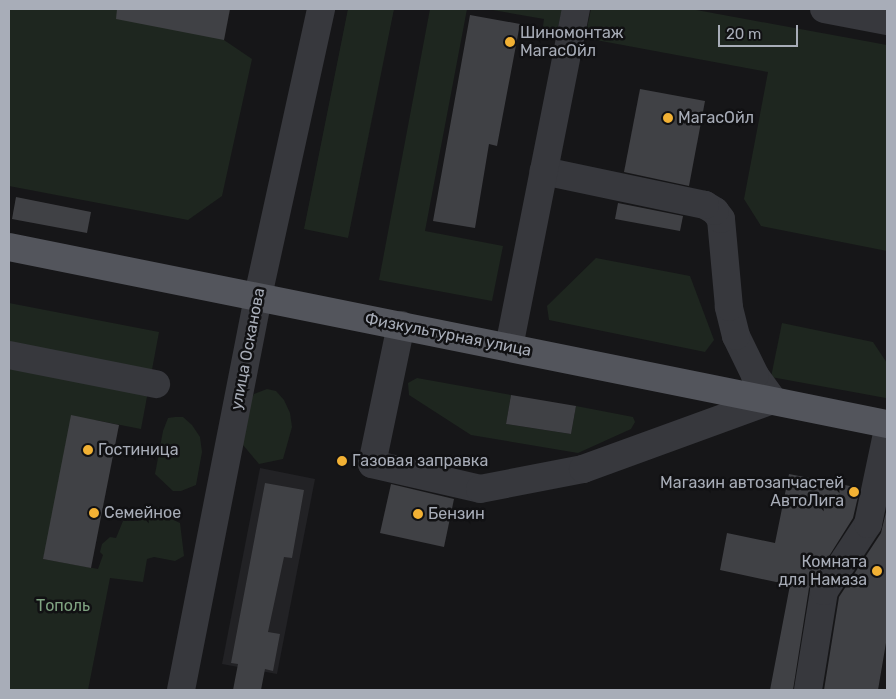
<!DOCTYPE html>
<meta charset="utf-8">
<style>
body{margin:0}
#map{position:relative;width:896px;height:699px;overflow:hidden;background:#161618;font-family:Rubik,sans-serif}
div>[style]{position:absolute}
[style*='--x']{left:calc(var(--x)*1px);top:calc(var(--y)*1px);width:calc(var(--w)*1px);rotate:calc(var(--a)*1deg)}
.built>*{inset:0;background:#222225}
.green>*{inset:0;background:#1e261f}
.building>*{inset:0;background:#404145}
.minor>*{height:28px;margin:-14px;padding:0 14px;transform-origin:14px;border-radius:14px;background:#37383d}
.major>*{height:28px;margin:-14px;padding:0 14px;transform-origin:14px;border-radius:14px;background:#53555c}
.dots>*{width:14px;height:14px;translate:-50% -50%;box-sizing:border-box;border:2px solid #111113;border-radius:50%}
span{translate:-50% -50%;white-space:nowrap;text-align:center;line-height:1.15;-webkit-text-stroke:5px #111113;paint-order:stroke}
.poi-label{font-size:16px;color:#a8adb8}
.left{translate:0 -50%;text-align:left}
.right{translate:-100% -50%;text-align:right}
.street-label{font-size:16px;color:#a8adb8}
.park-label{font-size:16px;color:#7fa381}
.frame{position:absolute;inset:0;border:10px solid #a8adb8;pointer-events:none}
.scale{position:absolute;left:718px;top:25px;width:80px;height:22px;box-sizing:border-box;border:2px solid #a8adb8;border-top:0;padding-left:6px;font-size:15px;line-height:18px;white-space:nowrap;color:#a8adb8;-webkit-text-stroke:4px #111113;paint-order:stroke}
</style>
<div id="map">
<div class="built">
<i style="clip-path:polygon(260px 468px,315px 479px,277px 674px,222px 664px)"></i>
</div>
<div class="green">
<i style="clip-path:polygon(9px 9px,229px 9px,224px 40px,252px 59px,222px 196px,188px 220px,9px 186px)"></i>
<i style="clip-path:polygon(348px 9px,394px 9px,348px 238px,304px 229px)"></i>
<i style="clip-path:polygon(430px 9px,467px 9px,425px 231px,503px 246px,492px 301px,379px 280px)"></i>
<i style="clip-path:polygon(487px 9px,562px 9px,556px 36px,542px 33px,544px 19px)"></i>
<i style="clip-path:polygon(591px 9px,691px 9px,887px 45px,887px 251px,761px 226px,744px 199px,768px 72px,585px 38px)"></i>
<i style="clip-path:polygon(596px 258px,690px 276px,714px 340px,705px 352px,549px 320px,547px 306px)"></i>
<i style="clip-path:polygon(9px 303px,159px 332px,141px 429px,95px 420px,43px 559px,98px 569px,103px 555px,100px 552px,102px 544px,110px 537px,116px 538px,123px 521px,138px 521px,146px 508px,161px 507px,167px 517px,180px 523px,184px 556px,175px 561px,154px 557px,147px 559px,143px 582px,110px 578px,88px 690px,9px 690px)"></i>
<i style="clip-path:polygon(782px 323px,873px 342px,887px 363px,886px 398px,771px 377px)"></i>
<i style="clip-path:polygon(417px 378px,511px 395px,506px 424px,571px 434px,576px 406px,633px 417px,635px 422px,631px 429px,578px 453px,471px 435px,409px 395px,408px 383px)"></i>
<i style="clip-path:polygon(267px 389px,276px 391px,284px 400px,290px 413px,292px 427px,283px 459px,259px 464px,243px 445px,241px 434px,250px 402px,254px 394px)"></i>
<i style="clip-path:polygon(175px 417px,183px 417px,192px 425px,200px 437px,202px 452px,196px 485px,181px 491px,173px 491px,155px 474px,163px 431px,168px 418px)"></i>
</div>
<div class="building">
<i style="clip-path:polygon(117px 9px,230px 9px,224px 40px,116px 19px)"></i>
<i style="clip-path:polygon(470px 15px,520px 24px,497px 146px,489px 144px,475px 228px,433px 221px)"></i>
<i style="clip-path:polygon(640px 89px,705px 101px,689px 186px,624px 172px)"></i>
<i style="clip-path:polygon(16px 197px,91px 212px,87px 233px,12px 219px)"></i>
<i style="clip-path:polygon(618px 203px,683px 216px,680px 231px,615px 219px)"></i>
<i style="clip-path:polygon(511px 395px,576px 406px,571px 434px,506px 424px)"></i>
<i style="clip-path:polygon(71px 415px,119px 425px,91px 568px,43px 559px)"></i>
<i style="clip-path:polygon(789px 474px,860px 488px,853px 518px,809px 588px,793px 690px,770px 690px,790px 585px,720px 570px,727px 533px,775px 543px)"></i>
<i style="clip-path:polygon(265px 483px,304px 490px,292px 558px,284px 557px,268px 632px,280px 634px,273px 671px,265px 669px,261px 690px,233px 690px,238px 664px,231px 663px)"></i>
<i style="clip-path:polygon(391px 484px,454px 499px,444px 547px,380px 533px)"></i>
<i style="clip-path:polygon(887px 508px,887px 637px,878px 690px,824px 690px,839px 597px,881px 533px)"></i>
</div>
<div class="minor">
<i style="--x:824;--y:9;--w:64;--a:10.8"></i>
<i style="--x:401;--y:325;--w:142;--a:101.8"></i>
<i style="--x:372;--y:464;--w:111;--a:13"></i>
<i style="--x:480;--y:489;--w:105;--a:-11"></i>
<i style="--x:583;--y:469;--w:202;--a:-20"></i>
<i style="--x:773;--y:400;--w:31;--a:-126"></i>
<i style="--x:755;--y:375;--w:43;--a:-116"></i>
<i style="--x:736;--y:336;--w:30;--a:-104"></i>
<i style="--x:729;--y:307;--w:88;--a:-95.2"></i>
<i style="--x:721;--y:219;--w:10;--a:-127"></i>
<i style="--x:715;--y:211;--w:12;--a:-149"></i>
<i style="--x:705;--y:205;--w:165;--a:-168.1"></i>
<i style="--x:509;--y:347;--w:345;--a:-78.8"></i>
<i style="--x:9;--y:355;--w:150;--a:11.2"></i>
<i style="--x:181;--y:690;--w:401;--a:-78.9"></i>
<i style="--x:258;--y:296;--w:294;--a:-77.6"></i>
<i style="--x:808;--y:690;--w:100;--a:-80.8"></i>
<i style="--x:824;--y:591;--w:80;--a:-56.7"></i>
<i style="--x:868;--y:524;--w:92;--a:-78.1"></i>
</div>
<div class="major">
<i style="--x:9;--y:247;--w:896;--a:11.4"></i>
</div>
<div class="dots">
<i style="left:510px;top:42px;background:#f2b134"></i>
<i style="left:668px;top:118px;background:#f2b134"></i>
<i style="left:88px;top:450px;background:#f2b134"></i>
<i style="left:342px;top:461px;background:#f2b134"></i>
<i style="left:854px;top:492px;background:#f2b134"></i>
<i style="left:94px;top:513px;background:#f2b134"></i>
<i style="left:418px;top:514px;background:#f2b134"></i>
<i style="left:877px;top:571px;background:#f2b134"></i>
</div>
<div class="poi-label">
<span class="left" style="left:520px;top:42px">Шиномонтаж<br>МагасОйл</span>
<span class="left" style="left:678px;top:118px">МагасОйл</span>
<span class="left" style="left:98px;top:450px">Гостиница</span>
<span class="left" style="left:352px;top:461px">Газовая заправка</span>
<span class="right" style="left:844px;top:492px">Магазин автозапчастей<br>АвтоЛига</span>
<span class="left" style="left:104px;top:513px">Семейное</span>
<span class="left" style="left:428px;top:514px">Бензин</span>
<span class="right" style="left:867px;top:571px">Комната<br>для Намаза</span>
</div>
<div class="street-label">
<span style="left:448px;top:335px;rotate:11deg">Физкультурная улица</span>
<span style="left:248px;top:349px;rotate:-79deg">улица Осканова</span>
</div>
<div class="park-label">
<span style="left:63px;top:606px">Тополь</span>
</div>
<div class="frame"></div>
<div class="scale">20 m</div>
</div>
